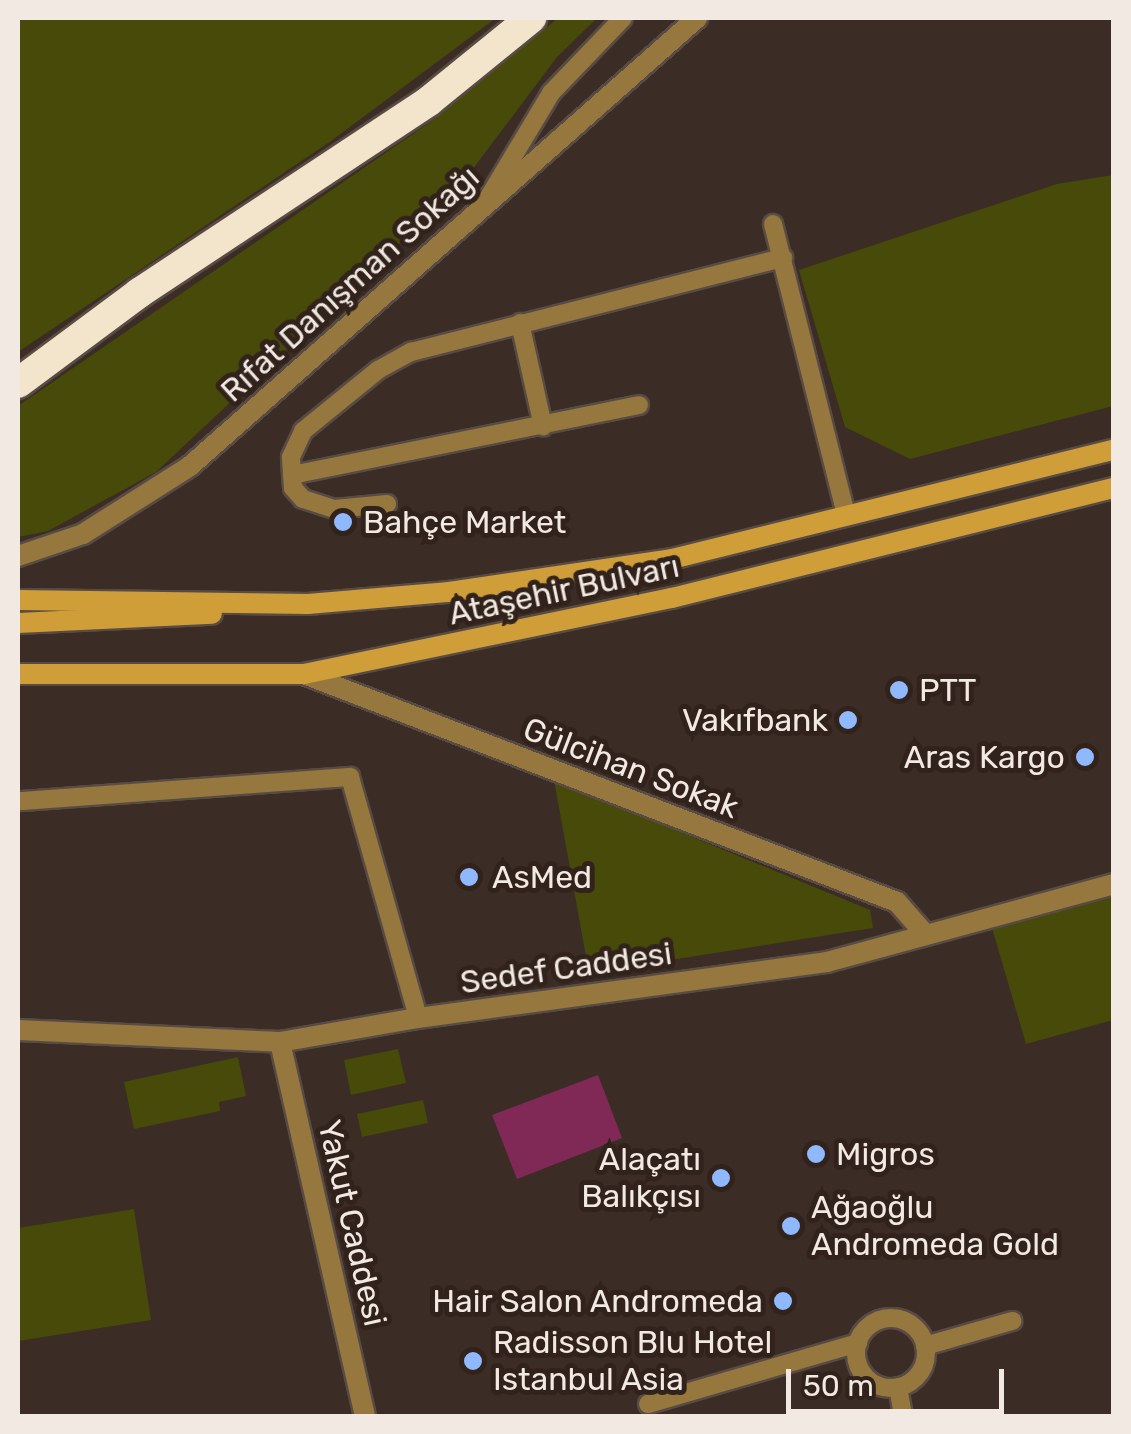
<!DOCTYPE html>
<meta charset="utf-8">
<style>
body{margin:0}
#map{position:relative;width:1131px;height:1434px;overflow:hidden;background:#3b2d25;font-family:Rubik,sans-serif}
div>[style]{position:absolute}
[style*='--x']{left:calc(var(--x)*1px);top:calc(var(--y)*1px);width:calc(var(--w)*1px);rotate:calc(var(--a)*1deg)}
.green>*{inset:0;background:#474a08}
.water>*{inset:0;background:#802856}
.roads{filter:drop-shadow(2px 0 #584b43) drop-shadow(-2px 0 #584b43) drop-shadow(0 2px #584b43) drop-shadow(0 -2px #584b43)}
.service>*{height:18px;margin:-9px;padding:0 9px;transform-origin:9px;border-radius:9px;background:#96773d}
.service>.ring{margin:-9px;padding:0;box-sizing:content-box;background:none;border:18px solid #96773d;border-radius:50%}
.minor>*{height:20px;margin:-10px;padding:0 10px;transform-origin:10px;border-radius:10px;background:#96773d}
.tertiary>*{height:20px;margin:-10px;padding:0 10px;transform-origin:10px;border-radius:10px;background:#96773d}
.secondary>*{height:20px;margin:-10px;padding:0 10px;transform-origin:10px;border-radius:10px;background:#cf9e39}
.motorway>*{height:30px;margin:-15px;padding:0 15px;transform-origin:15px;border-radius:15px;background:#f3e5cb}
.dots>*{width:28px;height:28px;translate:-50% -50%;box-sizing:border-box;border:5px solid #31231b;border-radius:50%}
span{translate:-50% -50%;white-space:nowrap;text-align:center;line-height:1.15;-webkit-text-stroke:10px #31231b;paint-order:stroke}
.street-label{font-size:32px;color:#f2e9e3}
.poi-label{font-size:32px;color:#f2e9e3}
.left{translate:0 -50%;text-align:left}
.right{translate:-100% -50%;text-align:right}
.frame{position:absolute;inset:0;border:20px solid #f2e9e3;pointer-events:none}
.scale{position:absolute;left:786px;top:1369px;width:218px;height:45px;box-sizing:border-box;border:5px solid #f2e9e3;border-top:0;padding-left:12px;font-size:30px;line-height:35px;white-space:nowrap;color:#f2e9e3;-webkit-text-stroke:8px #31231b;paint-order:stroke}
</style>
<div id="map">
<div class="green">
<i style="clip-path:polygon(18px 18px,496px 18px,331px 141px,18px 352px)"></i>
<i style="clip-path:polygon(558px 18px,597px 18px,557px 57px,457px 190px,156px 472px,48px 531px,18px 537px,18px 406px,429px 123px)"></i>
<i style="clip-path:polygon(1113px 175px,1113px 406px,910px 459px,845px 427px,799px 270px,1057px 184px)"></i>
<i style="clip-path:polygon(554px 780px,870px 910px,873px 928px,589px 973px)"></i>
<i style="clip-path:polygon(1113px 896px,1113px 1020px,1026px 1044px,992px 928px)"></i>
<i style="clip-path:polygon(398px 1049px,406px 1083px,351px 1095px,344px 1060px)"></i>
<i style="clip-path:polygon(238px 1057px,246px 1096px,219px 1102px,220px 1111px,134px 1129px,124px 1082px)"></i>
<i style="clip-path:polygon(423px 1100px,428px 1123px,362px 1137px,357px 1114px)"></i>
<i style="clip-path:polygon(134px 1209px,151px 1320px,18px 1341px,18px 1228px)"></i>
</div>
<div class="water">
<i style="clip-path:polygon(598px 1075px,622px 1138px,517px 1179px,492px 1115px)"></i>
</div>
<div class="roads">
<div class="service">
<i style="--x:487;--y:200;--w:125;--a:-59.1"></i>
<i style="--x:551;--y:93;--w:104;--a:-46.2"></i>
<i style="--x:773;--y:224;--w:300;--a:75.9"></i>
<i style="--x:520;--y:323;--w:106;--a:77.4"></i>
<i style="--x:292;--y:475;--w:354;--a:-11.4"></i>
<i style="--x:387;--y:504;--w:53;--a:174.6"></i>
<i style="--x:334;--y:509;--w:33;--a:-162"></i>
<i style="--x:303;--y:499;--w:15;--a:-132"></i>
<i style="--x:293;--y:488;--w:31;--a:-94"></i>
<i style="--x:291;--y:457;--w:29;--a:-65"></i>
<i style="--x:303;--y:431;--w:97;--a:-39.1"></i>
<i style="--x:378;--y:370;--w:38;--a:-29"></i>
<i style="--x:411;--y:352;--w:384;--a:-14.2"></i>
<i style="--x:21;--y:801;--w:330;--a:-4.2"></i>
<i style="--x:350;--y:777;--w:250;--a:74.2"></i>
<i class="ring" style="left:856px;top:1318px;width:52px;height:52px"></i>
<i style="--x:925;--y:1346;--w:91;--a:-16"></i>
<i style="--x:898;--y:1387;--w:29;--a:80"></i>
<i style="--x:648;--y:1404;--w:219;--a:-16.2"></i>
</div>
<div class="minor">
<i style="--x:304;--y:674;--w:635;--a:21.03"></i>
<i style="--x:897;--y:902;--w:43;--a:48.8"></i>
<i style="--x:18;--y:1030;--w:262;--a:2.6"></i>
<i style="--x:280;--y:1042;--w:140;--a:-9.9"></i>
<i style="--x:418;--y:1018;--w:413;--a:-7.8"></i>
<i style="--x:827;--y:962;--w:297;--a:-15.2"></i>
<i style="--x:280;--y:1042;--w:384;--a:77.2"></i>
</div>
<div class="tertiary">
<i style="--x:18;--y:556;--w:69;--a:-18.7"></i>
<i style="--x:83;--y:534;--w:127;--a:-32.4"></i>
<i style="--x:190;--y:466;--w:677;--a:-41.46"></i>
</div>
<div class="secondary">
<i style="--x:18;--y:600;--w:290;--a:0.8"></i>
<i style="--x:308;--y:604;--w:142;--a:-4.9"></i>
<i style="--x:449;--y:592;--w:225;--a:-8.4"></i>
<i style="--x:672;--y:559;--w:455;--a:-13.9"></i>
<i style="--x:18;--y:623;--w:194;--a:-2.7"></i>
<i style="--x:18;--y:674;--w:286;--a:0"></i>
<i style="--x:304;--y:674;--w:376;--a:-11.7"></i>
<i style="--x:672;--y:598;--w:455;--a:-14"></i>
</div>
<div class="motorway">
<i style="--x:18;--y:383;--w:151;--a:-36.6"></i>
<i style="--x:139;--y:293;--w:348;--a:-33.5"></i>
<i style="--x:429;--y:101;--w:132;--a:-39.1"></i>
</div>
</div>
<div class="dots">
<i style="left:343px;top:522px;background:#90b8fd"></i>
<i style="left:899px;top:690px;background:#90b8fd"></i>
<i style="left:848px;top:720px;background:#90b8fd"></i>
<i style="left:1085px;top:757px;background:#90b8fd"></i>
<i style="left:469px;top:877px;background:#90b8fd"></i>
<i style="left:816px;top:1154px;background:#90b8fd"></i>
<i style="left:721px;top:1178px;background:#90b8fd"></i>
<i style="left:791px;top:1226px;background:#90b8fd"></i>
<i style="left:783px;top:1301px;background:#90b8fd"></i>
<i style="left:473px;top:1361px;background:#90b8fd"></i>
</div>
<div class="street-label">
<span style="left:350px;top:284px;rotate:-42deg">Rıfat Danışman Sokağı</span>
<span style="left:564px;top:590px;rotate:-12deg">Ataşehir Bulvarı</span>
<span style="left:631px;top:768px;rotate:21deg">Gülcihan Sokak</span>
<span style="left:566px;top:968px;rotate:-8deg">Sedef Caddesi</span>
<span style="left:352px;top:1223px;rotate:77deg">Yakut Caddesi</span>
</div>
<div class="poi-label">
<span class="left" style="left:363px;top:522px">Bahçe Market</span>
<span class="left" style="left:919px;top:690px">PTT</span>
<span class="right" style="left:828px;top:720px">Vakıfbank</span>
<span class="right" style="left:1065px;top:757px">Aras Kargo</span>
<span class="left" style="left:492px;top:877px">AsMed</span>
<span class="left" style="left:836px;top:1154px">Migros</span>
<span class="right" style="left:701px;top:1178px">Alaçatı<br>Balıkçısı</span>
<span class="left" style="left:811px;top:1226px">Ağaoğlu<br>Andromeda Gold</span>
<span class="right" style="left:763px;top:1301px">Hair Salon Andromeda</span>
<span class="left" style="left:493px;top:1361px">Radisson Blu Hotel<br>Istanbul Asia</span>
</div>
<div class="frame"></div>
<div class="scale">50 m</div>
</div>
